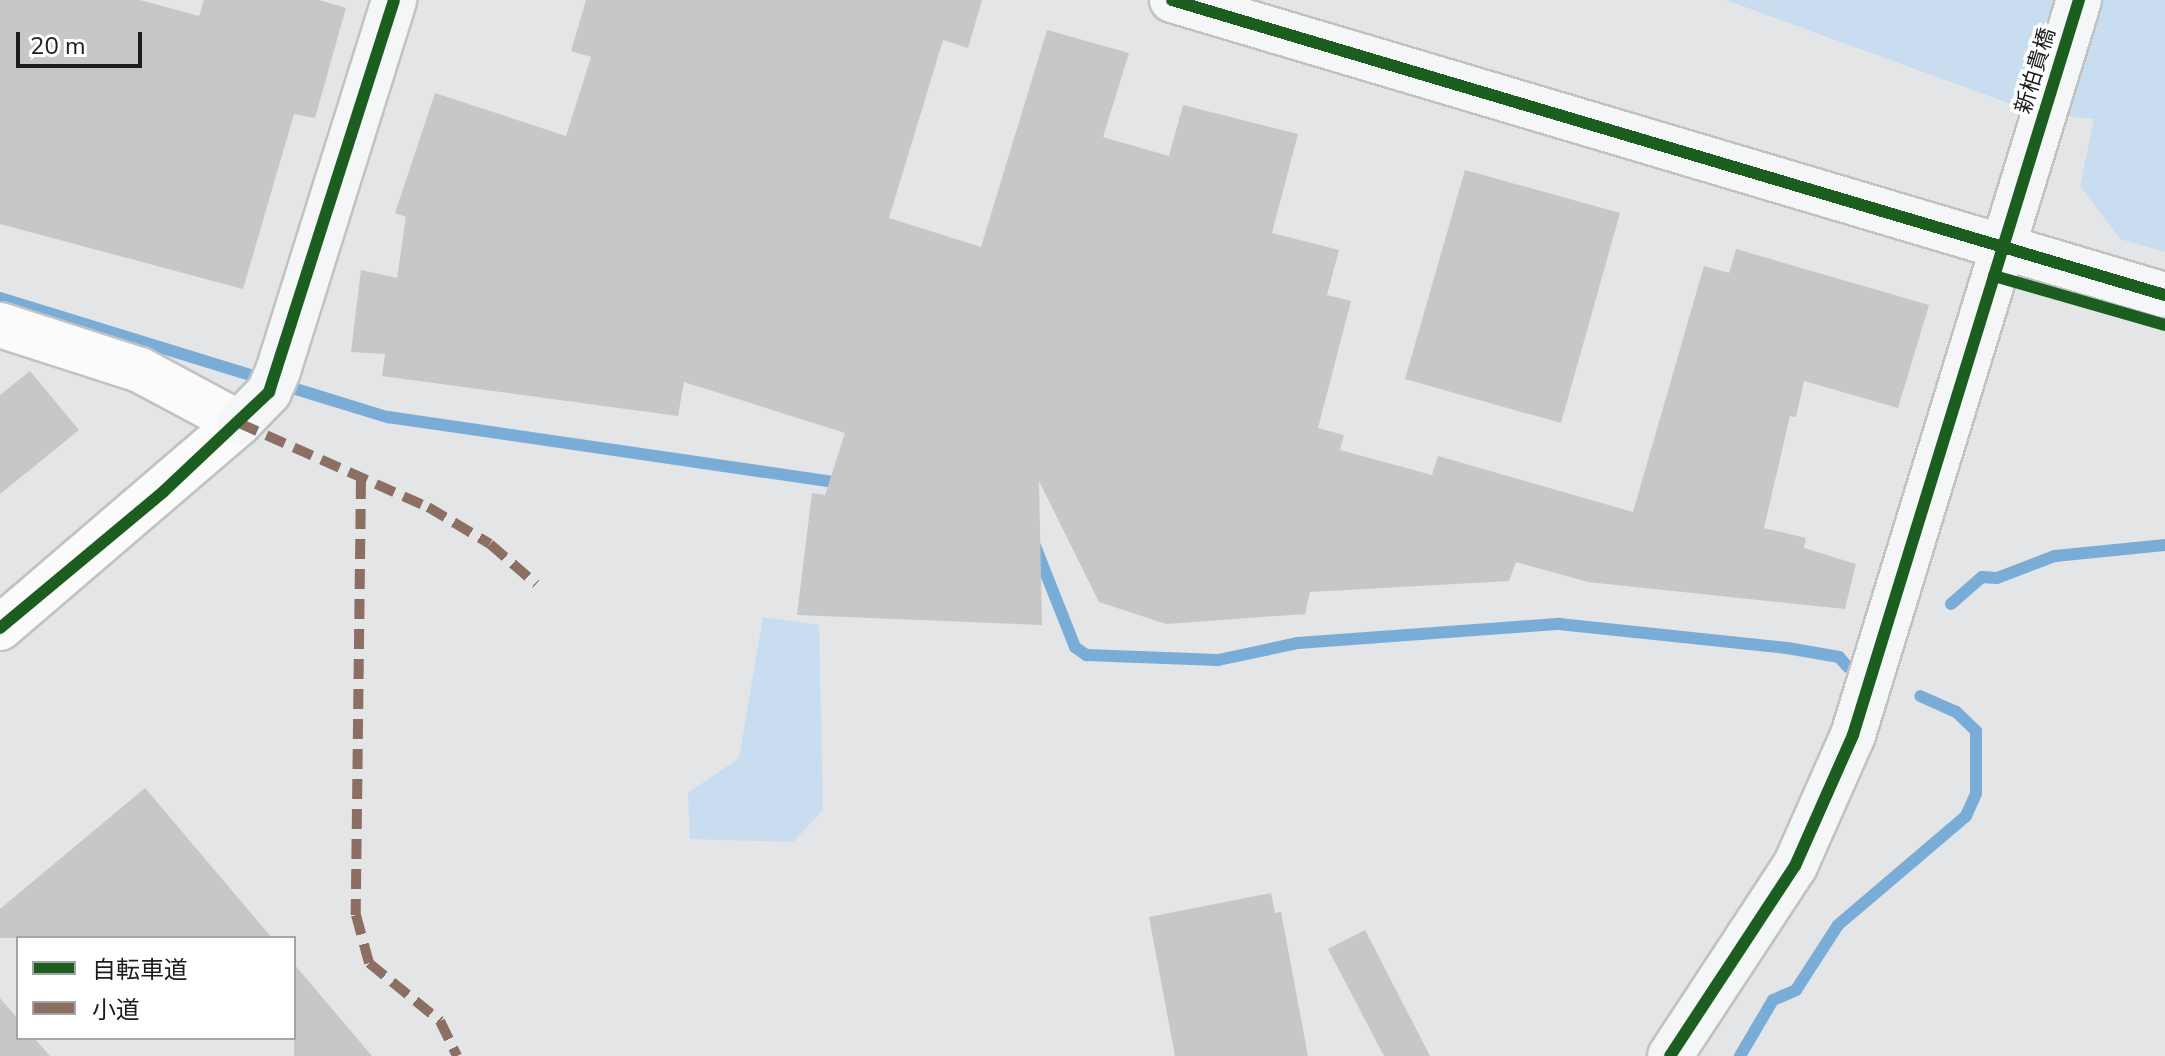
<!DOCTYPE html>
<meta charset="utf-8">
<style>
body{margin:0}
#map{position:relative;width:2165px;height:1056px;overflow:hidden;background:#e3e5e6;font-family:"Nunito Sans","Noto Sans JP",sans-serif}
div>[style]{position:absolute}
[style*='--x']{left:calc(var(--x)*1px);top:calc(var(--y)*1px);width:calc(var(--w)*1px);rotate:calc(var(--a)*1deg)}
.green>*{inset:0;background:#c9ddf1}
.stream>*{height:12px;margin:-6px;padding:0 6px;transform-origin:6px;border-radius:6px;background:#7aacd8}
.building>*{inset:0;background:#c6c7c8}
.roads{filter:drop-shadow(2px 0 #c1c2c3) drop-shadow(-2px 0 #c1c2c3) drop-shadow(0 2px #c1c2c3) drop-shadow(0 -2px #c1c2c3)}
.street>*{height:44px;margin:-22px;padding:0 22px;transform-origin:22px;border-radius:22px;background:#fbfbfb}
.secondary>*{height:44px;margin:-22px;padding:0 22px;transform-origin:22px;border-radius:22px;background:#f4f6f7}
.quiet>*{height:10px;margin-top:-5px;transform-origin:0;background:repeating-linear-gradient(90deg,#8d6e63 0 20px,transparent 0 30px)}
.cycleway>*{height:12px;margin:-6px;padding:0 6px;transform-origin:6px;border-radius:6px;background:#1b5e20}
span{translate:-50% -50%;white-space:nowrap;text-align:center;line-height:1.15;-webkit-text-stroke:7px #fff;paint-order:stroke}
.street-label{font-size:22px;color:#1c1d1d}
.legend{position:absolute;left:16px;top:936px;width:280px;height:104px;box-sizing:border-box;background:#fff;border:2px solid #a4a5a5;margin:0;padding:10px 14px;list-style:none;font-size:24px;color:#1c1d1d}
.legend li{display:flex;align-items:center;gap:16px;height:40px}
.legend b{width:40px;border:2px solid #a4a5a5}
.scale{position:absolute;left:16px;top:32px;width:126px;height:36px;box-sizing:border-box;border:4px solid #1c1d1d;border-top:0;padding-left:10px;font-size:24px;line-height:28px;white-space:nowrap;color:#1c1d1d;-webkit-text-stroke:6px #fff;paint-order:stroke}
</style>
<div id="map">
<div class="green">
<i style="clip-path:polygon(1726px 0,2165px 0,2165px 252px,2120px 239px,2080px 186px,2094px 119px,2033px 112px)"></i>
<i style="clip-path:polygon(763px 617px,819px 625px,823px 810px,793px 842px,690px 839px,688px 793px,739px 758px)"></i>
</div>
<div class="stream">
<i style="--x:0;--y:298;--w:406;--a:17.1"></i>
<i style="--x:388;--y:417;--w:460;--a:8.3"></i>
<i style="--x:1035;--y:546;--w:109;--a:68.4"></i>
<i style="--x:1075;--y:647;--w:14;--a:36"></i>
<i style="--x:1086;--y:655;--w:132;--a:2.2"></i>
<i style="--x:1218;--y:660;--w:82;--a:-12"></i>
<i style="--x:1298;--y:643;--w:262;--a:-4.2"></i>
<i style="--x:1559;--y:624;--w:229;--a:6"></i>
<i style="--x:1787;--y:648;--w:53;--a:9.8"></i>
<i style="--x:1839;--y:657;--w:13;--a:48"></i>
<i style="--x:1951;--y:604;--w:41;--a:-41.1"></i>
<i style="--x:1982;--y:577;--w:15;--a:4"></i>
<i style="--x:1997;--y:578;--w:62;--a:-20.8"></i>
<i style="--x:2055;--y:556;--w:111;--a:-5.7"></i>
<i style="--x:1740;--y:1056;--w:65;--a:-59.5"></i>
<i style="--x:1773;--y:1000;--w:25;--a:-23"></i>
<i style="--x:1796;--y:990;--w:77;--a:-57.1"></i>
<i style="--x:1838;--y:925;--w:168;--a:-40.4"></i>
<i style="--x:1966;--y:816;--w:24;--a:-66"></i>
<i style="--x:1976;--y:794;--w:63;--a:-90"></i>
<i style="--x:1976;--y:731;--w:28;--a:-136"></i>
<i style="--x:1956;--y:712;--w:39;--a:-156"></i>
</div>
<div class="building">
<i style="clip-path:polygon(0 0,140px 0,199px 16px,204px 0,319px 0,346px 8px,315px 118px,294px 114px,243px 289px,0 224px)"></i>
<i style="clip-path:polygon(586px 0,982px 0,968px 48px,943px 40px,889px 218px,981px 247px,1047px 30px,1129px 53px,1103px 137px,1169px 156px,1183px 105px,1298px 134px,1272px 233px,1339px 250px,1327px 295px,1351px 301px,1318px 428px,1344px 435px,1340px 450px,1432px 475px,1438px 456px,1633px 512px,1704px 266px,1729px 273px,1736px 249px,1929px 305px,1898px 408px,1804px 381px,1796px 417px,1790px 416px,1764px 528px,1806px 538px,1804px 548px,1856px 564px,1845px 609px,1588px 582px,1516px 562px,1509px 581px,1310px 592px,1305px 614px,1166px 624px,1099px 602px,1039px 481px,1042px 625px,797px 615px,812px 493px,825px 495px,845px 433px,684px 382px,678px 416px,382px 376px,385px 354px,351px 352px,361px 270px,397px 278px,406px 217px,395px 213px,435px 93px,566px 136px,591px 57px,571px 51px)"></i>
<i style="clip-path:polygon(1465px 170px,1620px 213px,1561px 423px,1405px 379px)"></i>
<i style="clip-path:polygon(30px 371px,79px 430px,0 494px,0 395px)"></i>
<i style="clip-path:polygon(145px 788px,272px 938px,0 938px,0 909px)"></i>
<i style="clip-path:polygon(1271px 893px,1275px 913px,1281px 912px,1308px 1056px,1175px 1056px,1149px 917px)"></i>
<i style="clip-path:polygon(1365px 930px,1430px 1056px,1384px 1056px,1328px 949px)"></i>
<i style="clip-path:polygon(294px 964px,372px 1056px,294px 1056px)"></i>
<i style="clip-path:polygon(0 998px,18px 1019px,18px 1038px,34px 1038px,50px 1056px,0 1056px)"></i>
</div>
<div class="roads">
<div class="street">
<i style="--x:0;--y:325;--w:147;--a:17.8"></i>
<i style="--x:140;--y:370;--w:112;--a:28.2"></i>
<i style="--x:239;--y:423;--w:315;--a:139.4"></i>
</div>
<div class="secondary">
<i style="--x:1172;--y:0;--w:1036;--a:16.55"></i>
<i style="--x:239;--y:423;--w:43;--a:-45.9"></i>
<i style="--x:269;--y:392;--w:23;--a:-67"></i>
<i style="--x:278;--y:371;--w:389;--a:-72.6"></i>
<i style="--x:1670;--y:1056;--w:227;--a:-56.7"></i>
<i style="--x:1795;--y:866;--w:143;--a:-66.1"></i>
<i style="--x:1853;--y:735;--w:769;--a:-72.91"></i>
</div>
</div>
<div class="quiet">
<i style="--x:239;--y:423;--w:207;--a:24"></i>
<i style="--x:428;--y:507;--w:72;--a:30.8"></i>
<i style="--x:490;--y:544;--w:61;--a:41"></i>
<i style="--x:361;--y:479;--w:436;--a:90.7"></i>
<i style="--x:356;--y:915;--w:50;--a:74.8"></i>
<i style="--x:369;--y:963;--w:92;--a:39.2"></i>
<i style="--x:440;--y:1021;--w:39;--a:64"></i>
</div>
<div class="cycleway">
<i style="--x:1172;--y:0;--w:1036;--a:16.55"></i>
<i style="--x:1994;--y:276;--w:178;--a:16"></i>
<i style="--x:0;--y:628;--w:212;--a:-39.8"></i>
<i style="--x:163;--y:492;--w:146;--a:-43.3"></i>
<i style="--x:269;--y:392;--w:411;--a:-72.3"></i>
<i style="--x:1670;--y:1056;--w:227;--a:-56.7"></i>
<i style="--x:1795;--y:866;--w:143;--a:-66.1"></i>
<i style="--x:1853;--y:735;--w:769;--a:-72.91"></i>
</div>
<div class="street-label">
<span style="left:2036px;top:71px;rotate:-73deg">新柏貴橋</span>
</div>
<ul class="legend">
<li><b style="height:10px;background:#1b5e20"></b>自転車道</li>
<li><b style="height:10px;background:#8d6e63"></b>小道</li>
</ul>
<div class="scale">20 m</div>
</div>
